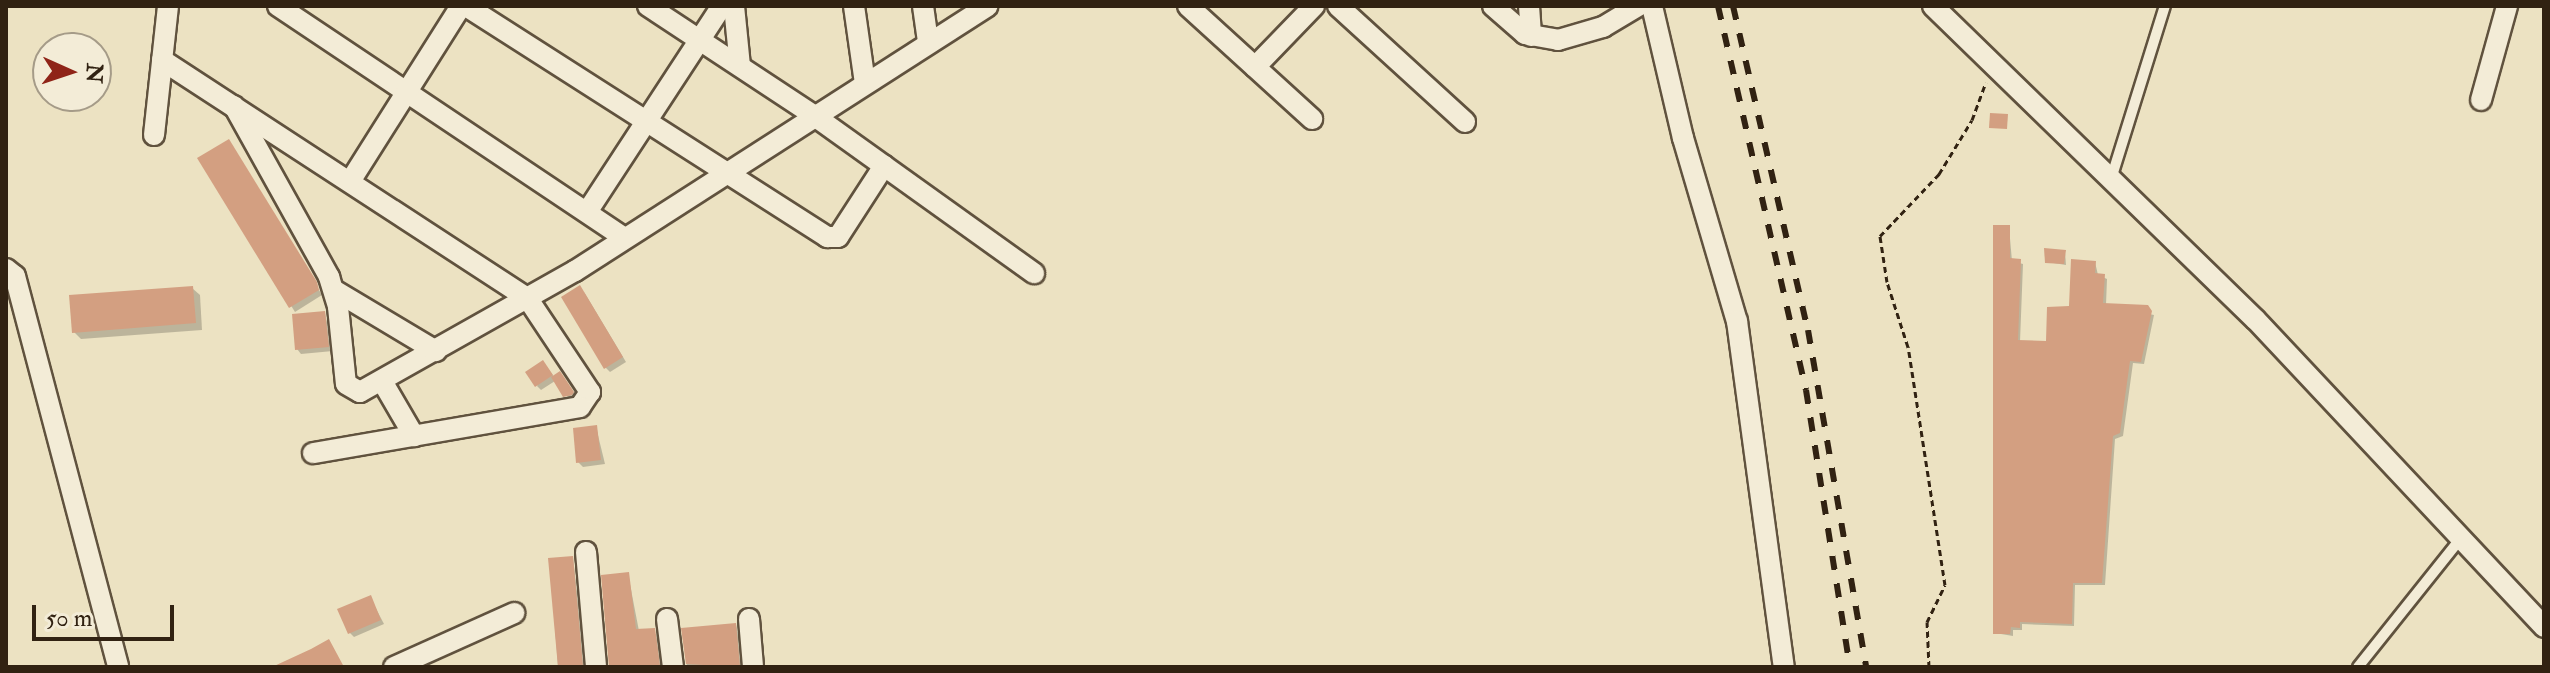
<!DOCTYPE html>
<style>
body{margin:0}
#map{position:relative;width:2550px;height:673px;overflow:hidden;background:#ece2c2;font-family:"IM FELL Double Pica",serif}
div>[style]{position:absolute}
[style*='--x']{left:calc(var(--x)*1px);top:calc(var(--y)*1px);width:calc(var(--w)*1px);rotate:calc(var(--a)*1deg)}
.shadow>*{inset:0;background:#0003}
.building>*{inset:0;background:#d39f81}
.path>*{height:3px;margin-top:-1.5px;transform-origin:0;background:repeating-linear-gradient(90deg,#312212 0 6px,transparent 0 10px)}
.roads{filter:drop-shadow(2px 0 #60523e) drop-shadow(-2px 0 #60523e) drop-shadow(0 2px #60523e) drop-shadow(0 -2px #60523e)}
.service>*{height:10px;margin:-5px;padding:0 5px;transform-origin:5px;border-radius:5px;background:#f3ecd7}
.minor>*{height:20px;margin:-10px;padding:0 10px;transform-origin:10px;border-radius:10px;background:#f3ecd7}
.rail>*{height:6px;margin-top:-3px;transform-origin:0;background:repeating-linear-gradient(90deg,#312212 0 14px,transparent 0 28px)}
span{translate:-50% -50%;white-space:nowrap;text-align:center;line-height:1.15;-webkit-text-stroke:8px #f3ecd7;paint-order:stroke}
.frame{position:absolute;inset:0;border:8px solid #312212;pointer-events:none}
.north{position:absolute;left:32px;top:32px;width:80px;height:80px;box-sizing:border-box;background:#f3ecd7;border:2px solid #a59b88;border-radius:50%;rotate:93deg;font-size:22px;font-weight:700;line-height:32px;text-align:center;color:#312212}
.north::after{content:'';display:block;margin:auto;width:28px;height:36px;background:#8f2418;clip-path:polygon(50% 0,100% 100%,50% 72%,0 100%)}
.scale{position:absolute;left:32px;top:605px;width:142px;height:36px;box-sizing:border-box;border:4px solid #312212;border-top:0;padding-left:10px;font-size:24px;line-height:28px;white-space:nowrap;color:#312212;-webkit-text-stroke:6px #f3ecd7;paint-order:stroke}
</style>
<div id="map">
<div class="shadow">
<i style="clip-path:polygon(229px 142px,322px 295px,295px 312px,200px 159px)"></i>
<i style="clip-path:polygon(2009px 227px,2012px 261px,2023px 264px,2020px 342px,2048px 343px,2095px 262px,2098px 275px,2107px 279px,2106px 305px,2154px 315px,2144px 364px,2133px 363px,2123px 436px,2115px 439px,2105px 585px,2075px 585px,2074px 626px,2022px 624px,2022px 630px,2013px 630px,2013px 636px,1995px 633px)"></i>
<i style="clip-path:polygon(2065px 252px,2066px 265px,2047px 262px)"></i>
<i style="clip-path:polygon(192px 288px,200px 295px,202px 330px,81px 339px,74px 332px)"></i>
<i style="clip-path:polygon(584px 292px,626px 362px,610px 372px,605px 367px)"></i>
<i style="clip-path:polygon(325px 313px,333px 351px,301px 354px,297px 349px)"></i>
<i style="clip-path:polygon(547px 367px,554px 377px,564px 378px,577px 397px,570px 400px,555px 381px,541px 390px,537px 386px)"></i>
<i style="clip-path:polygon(596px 427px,605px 464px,583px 467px,578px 462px)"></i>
<i style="clip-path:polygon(573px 558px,586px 667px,558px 667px,550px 560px)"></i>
<i style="clip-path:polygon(628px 574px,639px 631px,659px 635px,663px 667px,611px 667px,603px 577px)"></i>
<i style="clip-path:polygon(370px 597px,384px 624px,354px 637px,350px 633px)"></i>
<i style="clip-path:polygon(736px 625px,747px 667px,687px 667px,683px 630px)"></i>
</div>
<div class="building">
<i style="clip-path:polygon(1990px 113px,2008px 114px,2007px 129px,1989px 128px)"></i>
<i style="clip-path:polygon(229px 139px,317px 282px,319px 290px,289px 308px,197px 158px)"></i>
<i style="clip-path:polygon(1993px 225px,2010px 225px,2010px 258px,2021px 259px,2018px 340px,2046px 341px,2047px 307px,2069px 306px,2071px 259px,2096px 261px,2095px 273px,2105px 274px,2103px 303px,2148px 305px,2152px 311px,2141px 362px,2130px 361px,2120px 433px,2113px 436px,2102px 583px,2073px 583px,2072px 624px,2020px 622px,2020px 628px,2011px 627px,2010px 634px,1993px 634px)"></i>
<i style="clip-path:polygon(2044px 248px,2066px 250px,2064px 264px,2045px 263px)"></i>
<i style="clip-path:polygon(580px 285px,623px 357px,604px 369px,561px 297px)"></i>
<i style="clip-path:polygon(193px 286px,196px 323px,72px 333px,69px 295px)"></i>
<i style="clip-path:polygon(325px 311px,329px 347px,295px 350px,292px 314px)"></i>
<i style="clip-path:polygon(543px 360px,553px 375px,535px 387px,525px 372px)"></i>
<i style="clip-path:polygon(560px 371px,574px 392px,572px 395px,563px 397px,551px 377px)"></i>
<i style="clip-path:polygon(597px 425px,601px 460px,576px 463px,573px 428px)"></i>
<i style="clip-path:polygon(573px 556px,583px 667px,558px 667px,548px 558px)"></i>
<i style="clip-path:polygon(629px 572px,636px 629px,655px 628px,660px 666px,609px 667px,601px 575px)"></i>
<i style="clip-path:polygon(371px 595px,381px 620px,348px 634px,337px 609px)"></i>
<i style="clip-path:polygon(736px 623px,740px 667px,686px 664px,681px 628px)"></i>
<i style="clip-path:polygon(329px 639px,344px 667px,272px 667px,311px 649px)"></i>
</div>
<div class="path">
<i style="--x:1929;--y:667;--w:45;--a:-92.5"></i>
<i style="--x:1927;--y:622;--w:41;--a:-64.1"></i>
<i style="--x:1945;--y:585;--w:241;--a:-98.8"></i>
<i style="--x:1908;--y:347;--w:68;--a:-107.9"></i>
<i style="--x:1887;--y:282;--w:47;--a:-98.7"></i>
<i style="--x:1880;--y:236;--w:86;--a:-46.4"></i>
<i style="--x:1939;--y:174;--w:63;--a:-58.6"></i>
<i style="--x:1972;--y:120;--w:40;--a:-69.8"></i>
</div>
<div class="roads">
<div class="service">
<i style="--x:2111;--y:179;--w:181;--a:-72.7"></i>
<i style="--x:2358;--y:667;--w:165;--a:-51.4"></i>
</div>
<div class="minor">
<i style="--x:278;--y:6;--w:417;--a:33.8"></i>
<i style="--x:466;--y:6;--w:429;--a:32.6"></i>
<i style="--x:827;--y:237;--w:11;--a:0"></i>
<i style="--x:838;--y:237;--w:85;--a:-57.1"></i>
<i style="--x:648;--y:6;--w:198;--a:33.4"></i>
<i style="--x:813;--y:115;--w:272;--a:35.6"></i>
<i style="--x:734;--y:6;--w:60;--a:84.3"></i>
<i style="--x:854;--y:6;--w:78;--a:81.9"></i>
<i style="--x:923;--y:6;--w:37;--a:82"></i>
<i style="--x:1188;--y:6;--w:168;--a:42.3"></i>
<i style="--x:1338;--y:6;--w:172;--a:42.4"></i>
<i style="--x:1493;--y:6;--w:43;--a:41.2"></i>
<i style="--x:1525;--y:34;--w:34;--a:10"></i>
<i style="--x:1558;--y:40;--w:47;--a:-16.1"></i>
<i style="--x:1603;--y:27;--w:41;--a:-31"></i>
<i style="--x:1529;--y:6;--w:30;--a:86"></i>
<i style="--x:1652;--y:6;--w:136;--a:76.8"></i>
<i style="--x:1683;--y:138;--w:191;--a:73.6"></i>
<i style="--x:1737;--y:321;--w:349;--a:82.3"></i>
<i style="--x:1933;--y:6;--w:450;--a:44.2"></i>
<i style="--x:2256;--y:320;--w:421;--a:46.8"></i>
<i style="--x:162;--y:60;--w:437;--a:33.1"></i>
<i style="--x:528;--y:299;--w:112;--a:56.3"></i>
<i style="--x:590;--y:392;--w:18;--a:124"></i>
<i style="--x:580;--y:407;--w:271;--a:170.2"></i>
<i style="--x:1255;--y:67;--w:85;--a:-46"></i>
<i style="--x:2481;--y:100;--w:98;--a:-74.5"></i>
<i style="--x:234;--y:106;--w:196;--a:60.9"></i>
<i style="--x:329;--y:277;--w:31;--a:73"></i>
<i style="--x:338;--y:307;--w:77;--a:84.1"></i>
<i style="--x:346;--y:384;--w:16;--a:30"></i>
<i style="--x:360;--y:392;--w:247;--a:-29.4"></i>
<i style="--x:575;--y:271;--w:490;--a:-32.7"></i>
<i style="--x:154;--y:135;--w:130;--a:-83.8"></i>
<i style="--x:351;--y:180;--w:206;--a:-57.7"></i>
<i style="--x:587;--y:212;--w:246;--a:-56.8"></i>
<i style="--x:6;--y:269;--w:11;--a:38"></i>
<i style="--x:15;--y:276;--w:404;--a:75.2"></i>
<i style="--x:334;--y:290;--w:119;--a:30.9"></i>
<i style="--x:382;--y:381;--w:64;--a:59.8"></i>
<i style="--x:586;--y:552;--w:115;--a:85"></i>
<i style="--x:667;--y:619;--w:48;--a:82.9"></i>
<i style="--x:749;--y:619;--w:48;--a:85.2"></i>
<i style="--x:394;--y:667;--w:132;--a:-24.2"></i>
</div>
</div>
<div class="rail">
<i style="--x:1718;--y:6;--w:394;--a:77.1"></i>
<i style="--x:1806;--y:390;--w:280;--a:81"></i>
<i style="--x:1733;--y:6;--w:333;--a:77"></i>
<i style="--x:1808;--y:330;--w:342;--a:80.2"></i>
</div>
<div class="frame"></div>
<div class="north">N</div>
<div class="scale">50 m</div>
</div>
